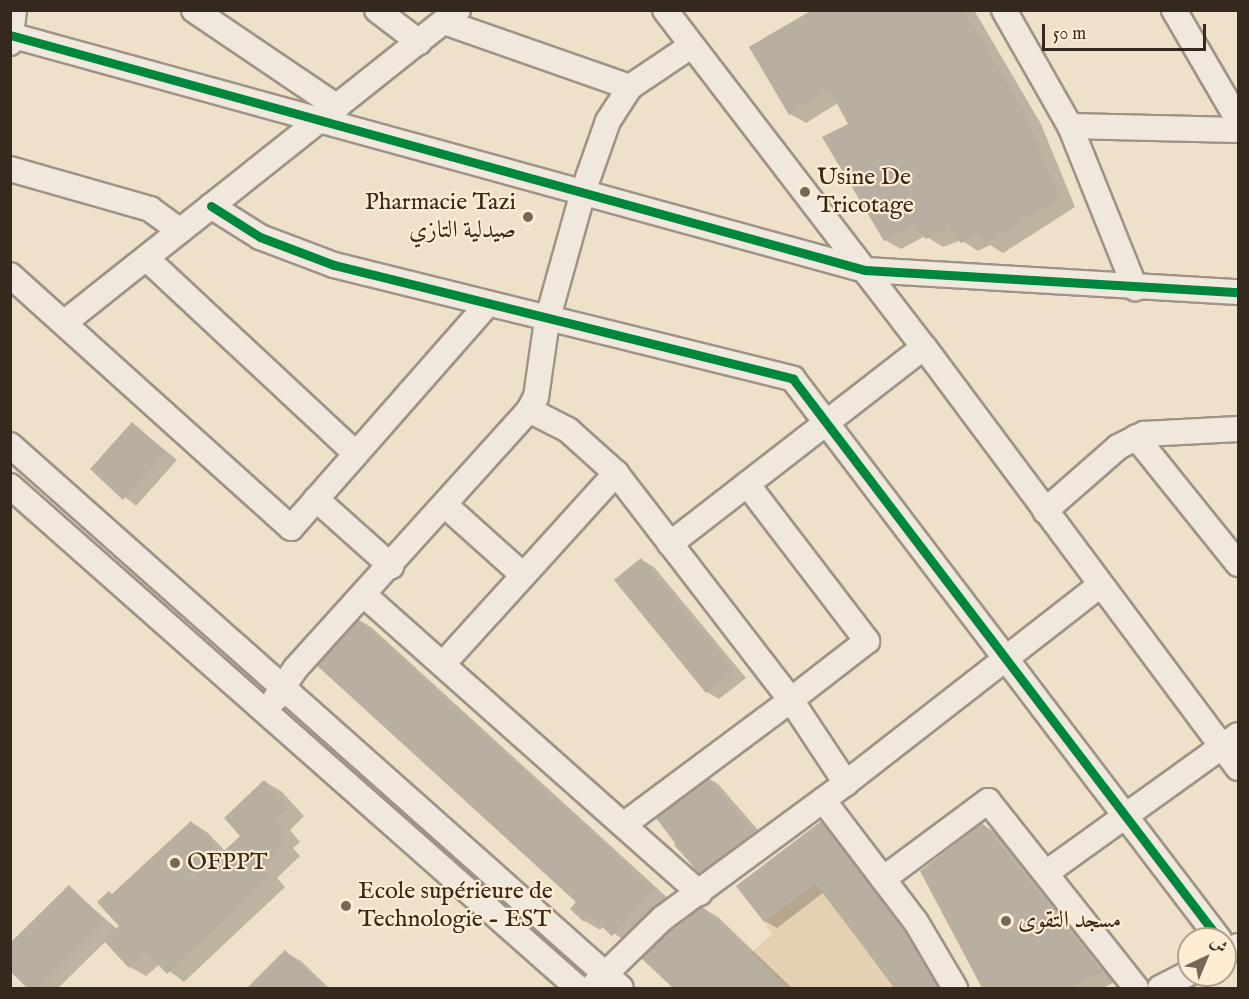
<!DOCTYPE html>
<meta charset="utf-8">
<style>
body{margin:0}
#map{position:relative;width:1249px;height:999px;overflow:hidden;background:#eee0c9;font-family:"IM FELL English",Amiri,serif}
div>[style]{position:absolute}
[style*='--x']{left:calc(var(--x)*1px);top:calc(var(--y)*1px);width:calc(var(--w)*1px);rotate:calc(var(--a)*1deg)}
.green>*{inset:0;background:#e4d0b2}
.shadow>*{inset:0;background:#0003}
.building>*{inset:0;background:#b9afa0}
.roads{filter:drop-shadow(2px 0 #9e9486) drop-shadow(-2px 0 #9e9486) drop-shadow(0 2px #9e9486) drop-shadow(0 -2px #9e9486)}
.minor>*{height:24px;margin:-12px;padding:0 12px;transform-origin:12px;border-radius:12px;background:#f0e8dd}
.cycleway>*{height:9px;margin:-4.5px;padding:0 4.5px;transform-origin:4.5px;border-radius:4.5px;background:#00873e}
.dots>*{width:16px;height:16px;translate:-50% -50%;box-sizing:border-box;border:3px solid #feedd2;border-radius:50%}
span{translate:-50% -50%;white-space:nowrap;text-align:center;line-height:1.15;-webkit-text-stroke:4.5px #feedd2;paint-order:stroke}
.poi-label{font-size:24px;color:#35281d}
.left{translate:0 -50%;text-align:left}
.right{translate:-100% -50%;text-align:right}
.frame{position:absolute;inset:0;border:12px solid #35281d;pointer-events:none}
.north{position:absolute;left:1177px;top:927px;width:60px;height:60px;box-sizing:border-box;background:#feedd2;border:2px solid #ae9e8a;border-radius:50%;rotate:44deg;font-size:16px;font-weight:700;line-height:24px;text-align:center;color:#35281d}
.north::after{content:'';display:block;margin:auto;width:21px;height:27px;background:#766859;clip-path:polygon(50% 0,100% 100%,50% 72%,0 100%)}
.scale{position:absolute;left:1042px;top:24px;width:164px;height:27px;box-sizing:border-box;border:3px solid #35281d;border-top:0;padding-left:8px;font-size:18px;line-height:21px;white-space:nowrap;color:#35281d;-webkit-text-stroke:4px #feedd2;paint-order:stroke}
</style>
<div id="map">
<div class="green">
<i style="clip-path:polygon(815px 883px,891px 981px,895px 988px,788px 988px,751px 953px,772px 934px,764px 922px)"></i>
</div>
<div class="shadow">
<i style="clip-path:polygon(815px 10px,974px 10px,1041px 124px,1075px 207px,1003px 253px,990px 245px,978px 251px,961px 240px,943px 247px,925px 236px,901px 249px,885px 240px,850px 125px,838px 103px,806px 123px,790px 114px)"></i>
<i style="clip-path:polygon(133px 424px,177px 460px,136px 506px,92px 469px)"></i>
<i style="clip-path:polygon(642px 560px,654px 567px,746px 678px,719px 699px,707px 692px,616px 581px)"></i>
<i style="clip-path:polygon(355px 618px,371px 627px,670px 900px,629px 944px,604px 926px,600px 930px,585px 921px,578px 902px)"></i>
<i style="clip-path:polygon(706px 777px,718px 784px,765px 838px,702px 876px,674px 845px)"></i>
<i style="clip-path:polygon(265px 782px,281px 791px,304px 816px,290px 830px,300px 842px,293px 848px,300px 856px,277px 878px,285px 887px,184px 982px,160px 964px,146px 976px,130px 967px,106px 941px,58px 988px,30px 988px,10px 969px,69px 887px,117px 929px,121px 926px,113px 895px,191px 822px,207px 832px,226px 852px,242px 836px)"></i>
<i style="clip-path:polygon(824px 821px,946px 988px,894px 988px,824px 892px,777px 928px,765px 921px)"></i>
<i style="clip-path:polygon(982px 824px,998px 834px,1117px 981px,1103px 988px,986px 988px,922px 871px)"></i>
<i style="clip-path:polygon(702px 908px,718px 917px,792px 988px,675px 988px,643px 958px)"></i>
<i style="clip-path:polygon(285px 952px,301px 961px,329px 988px,249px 988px)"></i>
</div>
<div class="building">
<i style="clip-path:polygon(812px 10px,964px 10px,1025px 113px,1060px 198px,985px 245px,981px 233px,961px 243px,949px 229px,926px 239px,912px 225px,884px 241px,822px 137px,848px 124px,829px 89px,789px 115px,749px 47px)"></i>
<i style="clip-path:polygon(132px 422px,166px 452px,123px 500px,90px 469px)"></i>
<i style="clip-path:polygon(641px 558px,735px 671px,706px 693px,614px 580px)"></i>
<i style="clip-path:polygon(355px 616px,655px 890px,612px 936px,589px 915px,584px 922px,570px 909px,576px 902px,313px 662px)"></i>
<i style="clip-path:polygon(705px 775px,754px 831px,701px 877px,656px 818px)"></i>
<i style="clip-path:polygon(264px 780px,289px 806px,275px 820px,285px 832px,278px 839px,285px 846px,261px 868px,270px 877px,167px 974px,146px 952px,129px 968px,103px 940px,119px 926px,97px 902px,109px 891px,112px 894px,191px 821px,218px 849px,188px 877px,192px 881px,240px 836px,224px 818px)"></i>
<i style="clip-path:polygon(824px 819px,903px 923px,942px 988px,895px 988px,815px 883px,764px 922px,736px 886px)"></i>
<i style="clip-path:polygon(982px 823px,1102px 972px,1070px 988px,982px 988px,920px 871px)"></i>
<i style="clip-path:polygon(69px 885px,106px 922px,39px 988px,27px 988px,10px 971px,10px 943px)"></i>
<i style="clip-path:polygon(702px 906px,788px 988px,673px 988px,641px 958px,669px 927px)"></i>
<i style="clip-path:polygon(285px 950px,324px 988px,247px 988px)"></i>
</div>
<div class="roads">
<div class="minor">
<i style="--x:194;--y:10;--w:173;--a:34.1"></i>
<i style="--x:377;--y:10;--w:53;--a:37.3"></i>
<i style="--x:665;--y:10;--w:425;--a:52.5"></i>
<i style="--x:924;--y:347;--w:525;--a:53.28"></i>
<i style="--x:1004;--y:10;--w:133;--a:60.4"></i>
<i style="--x:1070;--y:126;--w:175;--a:68.1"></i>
<i style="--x:1174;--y:10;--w:127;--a:59.8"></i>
<i style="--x:444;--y:22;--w:197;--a:19.3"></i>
<i style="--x:630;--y:87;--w:73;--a:-33.9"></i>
<i style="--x:10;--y:35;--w:887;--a:15.37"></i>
<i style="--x:865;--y:270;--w:374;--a:3.4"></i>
<i style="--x:10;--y:43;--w:33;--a:-83"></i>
<i style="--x:1070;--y:126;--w:168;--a:1.4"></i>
<i style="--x:10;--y:169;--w:146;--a:15.9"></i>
<i style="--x:150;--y:209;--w:37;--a:36"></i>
<i style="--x:211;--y:206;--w:58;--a:32.3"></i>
<i style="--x:260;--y:237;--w:79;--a:20.7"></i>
<i style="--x:334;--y:265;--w:473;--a:13.9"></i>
<i style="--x:793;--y:379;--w:704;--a:52.74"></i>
<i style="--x:146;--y:258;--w:287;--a:43"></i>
<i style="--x:10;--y:275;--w:378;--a:42"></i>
<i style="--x:291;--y:528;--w:297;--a:-48.7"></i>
<i style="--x:64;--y:323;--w:503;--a:-38.46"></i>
<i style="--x:529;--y:410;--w:44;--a:27.1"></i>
<i style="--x:568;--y:430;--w:64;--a:41.9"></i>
<i style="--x:616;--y:473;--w:287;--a:52.4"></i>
<i style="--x:791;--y:700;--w:206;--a:143.3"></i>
<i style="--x:1136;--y:437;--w:163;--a:51.2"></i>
<i style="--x:10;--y:445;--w:817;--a:41.63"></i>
<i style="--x:747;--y:484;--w:198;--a:52.6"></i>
<i style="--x:867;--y:641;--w:96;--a:142.2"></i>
<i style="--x:791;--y:700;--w:100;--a:56.5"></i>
<i style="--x:846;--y:783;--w:322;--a:-37.9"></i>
<i style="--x:10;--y:486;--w:758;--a:41.47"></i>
<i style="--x:316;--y:499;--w:101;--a:41.8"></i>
<i style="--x:446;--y:506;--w:103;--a:41.9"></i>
<i style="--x:1045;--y:511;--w:97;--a:-41.2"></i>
<i style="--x:1118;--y:447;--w:29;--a:-27"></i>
<i style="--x:1144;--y:434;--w:94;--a:-3"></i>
<i style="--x:670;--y:544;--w:321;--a:-37.8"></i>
<i style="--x:364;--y:595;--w:449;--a:41.6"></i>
<i style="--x:443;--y:664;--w:258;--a:-47.8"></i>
<i style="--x:275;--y:699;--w:37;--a:-56"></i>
<i style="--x:296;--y:668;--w:348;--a:-47.9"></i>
<i style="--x:529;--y:410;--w:15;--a:-62"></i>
<i style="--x:536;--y:397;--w:77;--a:-81.8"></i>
<i style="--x:547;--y:321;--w:134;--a:-74.4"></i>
<i style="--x:583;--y:192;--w:75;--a:-70.6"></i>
<i style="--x:608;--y:121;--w:40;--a:-57.1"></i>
<i style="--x:823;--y:800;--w:153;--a:52.7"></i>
<i style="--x:916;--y:922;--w:77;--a:59.4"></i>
<i style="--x:1046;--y:873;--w:236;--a:-35.7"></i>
<i style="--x:883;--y:879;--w:131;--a:-36.6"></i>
<i style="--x:988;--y:801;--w:238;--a:51.6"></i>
<i style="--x:1225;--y:953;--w:15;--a:-28"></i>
<i style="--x:593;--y:986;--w:98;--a:-44.2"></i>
<i style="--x:663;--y:918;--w:227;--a:-36.4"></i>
<i style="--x:1160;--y:988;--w:33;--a:-27"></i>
</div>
</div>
<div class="cycleway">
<i style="--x:10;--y:35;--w:887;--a:15.37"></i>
<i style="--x:865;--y:270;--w:374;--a:3.4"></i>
<i style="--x:211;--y:206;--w:58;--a:32.3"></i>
<i style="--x:260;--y:237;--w:79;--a:20.7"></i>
<i style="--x:334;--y:265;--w:473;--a:13.9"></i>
<i style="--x:793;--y:379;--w:704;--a:52.74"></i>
</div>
<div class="dots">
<i style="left:805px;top:192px;background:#766859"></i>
<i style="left:528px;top:217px;background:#766859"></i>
<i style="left:175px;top:863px;background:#766859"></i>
<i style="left:346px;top:906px;background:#766859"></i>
<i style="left:1006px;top:921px;background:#766859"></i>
</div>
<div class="poi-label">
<span class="left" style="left:817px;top:192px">Usine De<br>Tricotage</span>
<span class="right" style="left:516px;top:217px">Pharmacie Tazi<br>صيدلية التازي</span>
<span class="left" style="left:187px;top:863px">OFPPT</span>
<span class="left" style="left:358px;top:906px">Ecole supérieure de<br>Technologie - EST</span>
<span class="left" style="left:1018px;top:921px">مسجد التقوى</span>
</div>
<div class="frame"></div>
<div class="north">ش</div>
<div class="scale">50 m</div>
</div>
